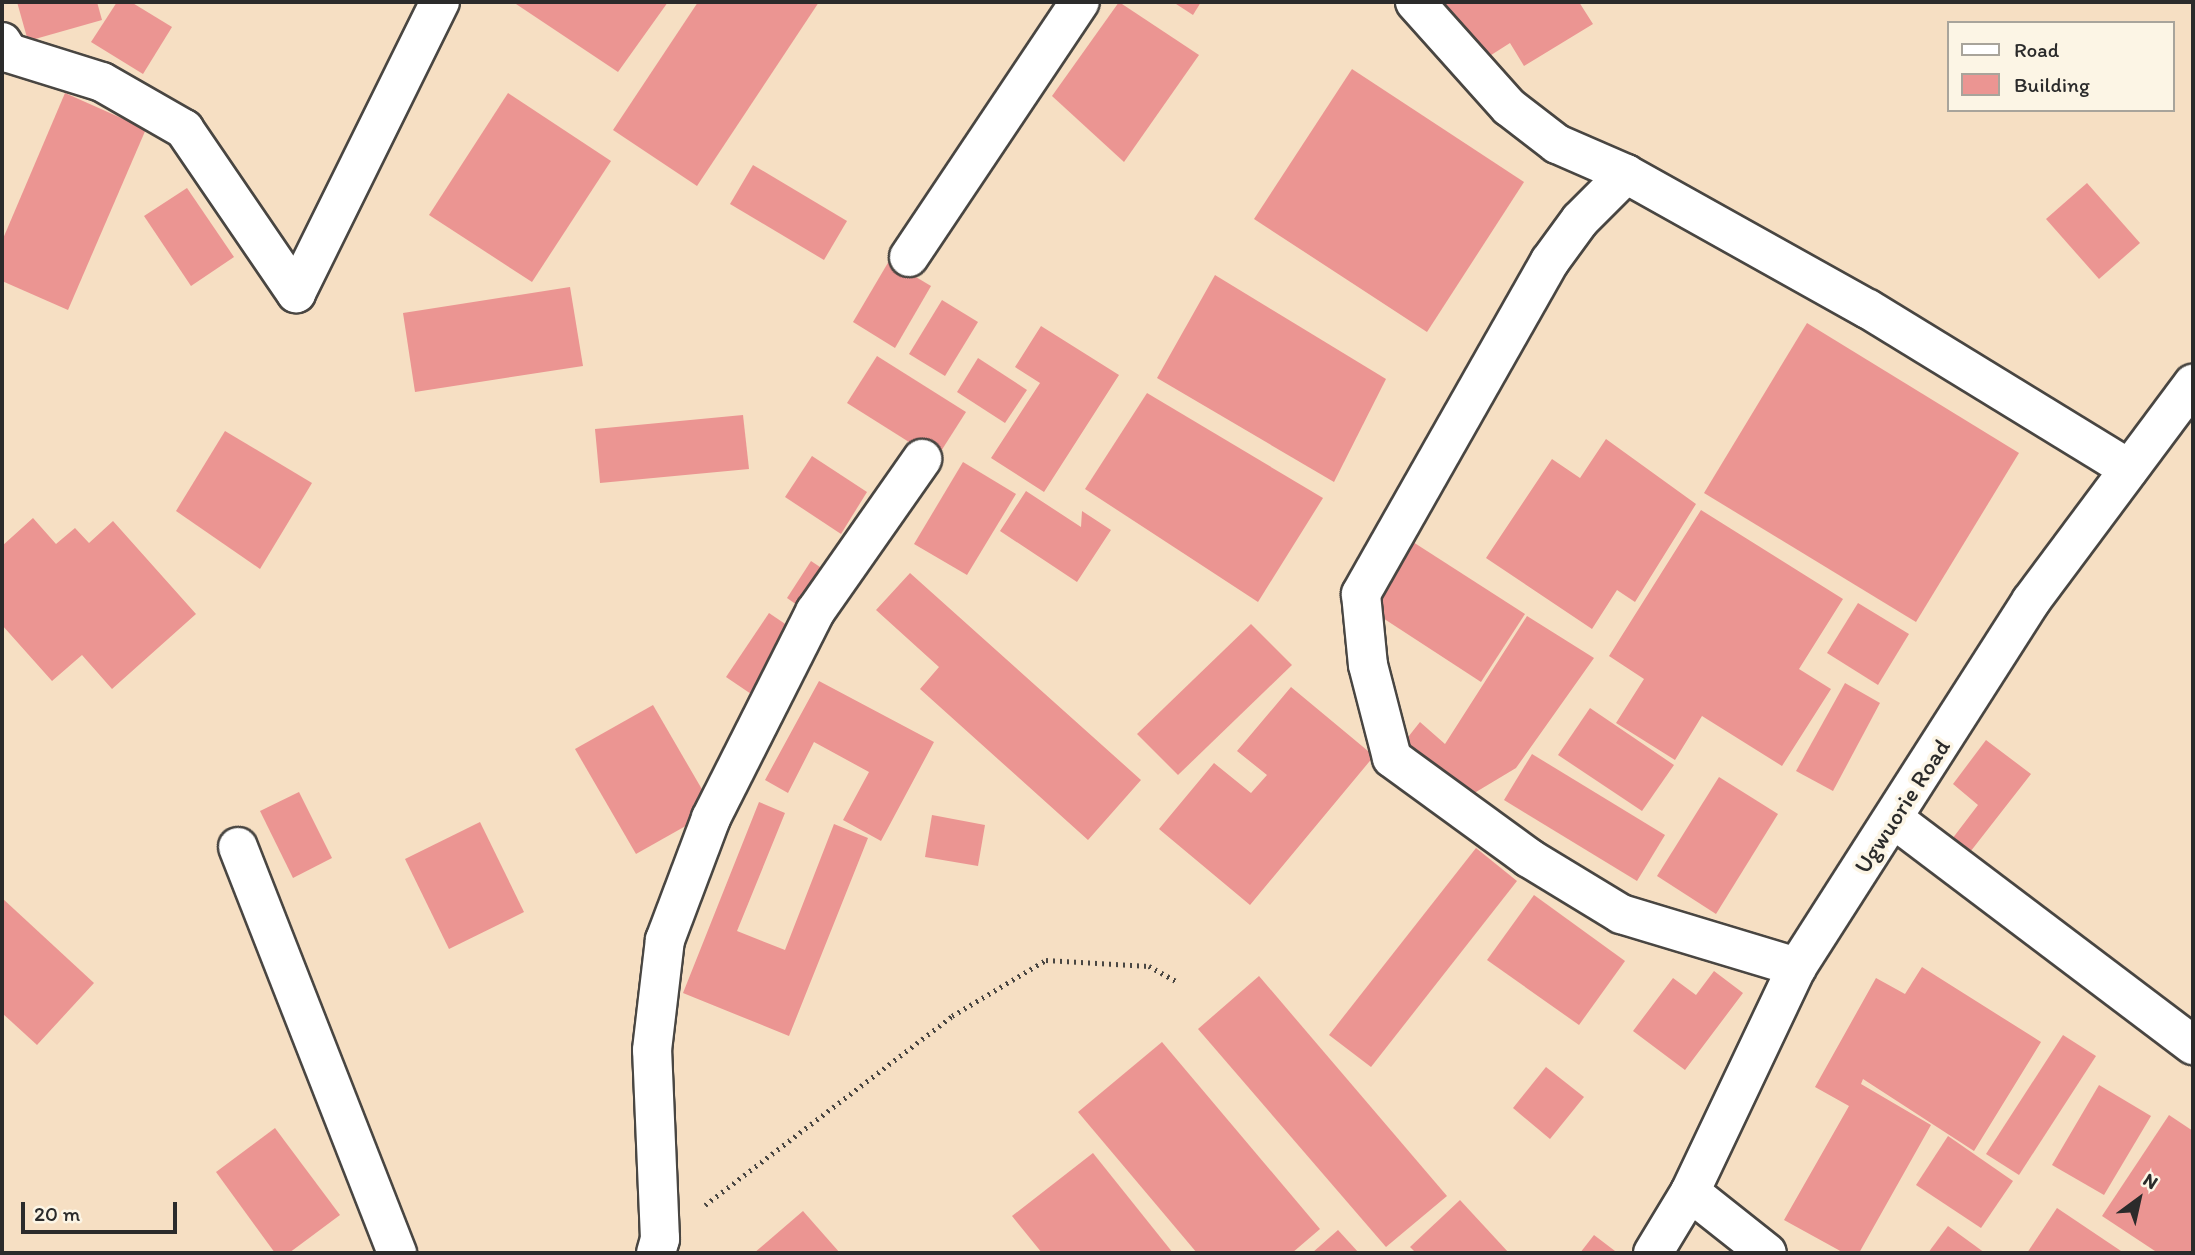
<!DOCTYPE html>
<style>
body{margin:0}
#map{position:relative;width:2195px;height:1255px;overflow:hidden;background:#f6dfc3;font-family:Itim,sans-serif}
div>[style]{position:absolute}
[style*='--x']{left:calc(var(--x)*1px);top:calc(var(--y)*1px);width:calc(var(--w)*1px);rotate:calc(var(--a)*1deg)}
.building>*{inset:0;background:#eb9592}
.path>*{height:4.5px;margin-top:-2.25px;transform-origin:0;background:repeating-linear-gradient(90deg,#494642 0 2px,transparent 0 7px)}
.roads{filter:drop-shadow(2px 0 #494642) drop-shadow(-2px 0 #494642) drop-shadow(0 2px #494642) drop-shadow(0 -2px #494642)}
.minor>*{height:38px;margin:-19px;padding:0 19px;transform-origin:19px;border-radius:19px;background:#fff}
.tertiary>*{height:38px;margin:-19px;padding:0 19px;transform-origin:19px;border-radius:19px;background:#fff}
span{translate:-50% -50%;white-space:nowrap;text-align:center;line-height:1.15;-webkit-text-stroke:7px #fcf5e5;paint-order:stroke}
.street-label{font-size:24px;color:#2b2b2b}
.frame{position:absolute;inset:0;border:4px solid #2b2b2b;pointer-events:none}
.legend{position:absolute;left:1947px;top:21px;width:228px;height:91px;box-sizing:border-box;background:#fcf5e5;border:2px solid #a8a49b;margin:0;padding:9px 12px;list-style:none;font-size:21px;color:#2b2b2b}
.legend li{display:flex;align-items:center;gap:14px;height:35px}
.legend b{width:35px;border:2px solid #a8a49b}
.north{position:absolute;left:2104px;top:1164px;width:70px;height:70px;-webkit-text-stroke:5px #fcf5e5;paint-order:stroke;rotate:33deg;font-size:19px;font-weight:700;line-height:28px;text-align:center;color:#2b2b2b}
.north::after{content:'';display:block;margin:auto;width:24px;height:32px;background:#2b2b2b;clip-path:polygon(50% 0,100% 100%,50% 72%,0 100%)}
.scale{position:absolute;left:21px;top:1202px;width:156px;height:32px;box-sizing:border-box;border:4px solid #2b2b2b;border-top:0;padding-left:9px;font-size:21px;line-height:24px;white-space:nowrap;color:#2b2b2b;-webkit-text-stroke:5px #fcf5e5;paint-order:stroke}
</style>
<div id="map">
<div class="building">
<i style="clip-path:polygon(17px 2px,97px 2px,102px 20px,28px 41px)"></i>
<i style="clip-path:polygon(117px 2px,131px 2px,172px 27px,143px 74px,91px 42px)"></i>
<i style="clip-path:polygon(513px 2px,668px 2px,618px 72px)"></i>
<i style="clip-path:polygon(698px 2px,819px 2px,697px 186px,613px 130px)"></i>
<i style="clip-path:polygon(1119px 2px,1199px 55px,1124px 162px,1052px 96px)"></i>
<i style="clip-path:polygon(1173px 2px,1201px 2px,1193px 15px)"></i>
<i style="clip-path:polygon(1439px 2px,1579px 2px,1593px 24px,1524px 66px,1510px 43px,1477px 64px)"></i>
<i style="clip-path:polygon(1352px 69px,1524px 182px,1427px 332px,1254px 219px)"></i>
<i style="clip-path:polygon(65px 93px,146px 129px,68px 310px,2px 281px,2px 241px)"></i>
<i style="clip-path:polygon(508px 93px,611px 161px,532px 282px,429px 215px)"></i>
<i style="clip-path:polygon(753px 165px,847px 221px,824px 260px,730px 204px)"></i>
<i style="clip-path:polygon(2087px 183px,2140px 243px,2099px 279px,2046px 219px)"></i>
<i style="clip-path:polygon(187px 188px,234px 257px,191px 286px,144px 216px)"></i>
<i style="clip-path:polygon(889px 261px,931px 286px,895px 348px,853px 322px)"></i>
<i style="clip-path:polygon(1215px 275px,1386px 379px,1334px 482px,1157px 378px)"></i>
<i style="clip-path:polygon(570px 287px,583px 366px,415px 392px,403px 313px)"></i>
<i style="clip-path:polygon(942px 300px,978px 322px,945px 376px,909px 354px)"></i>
<i style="clip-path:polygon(1807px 323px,2019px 453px,1916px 622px,1704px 493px)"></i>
<i style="clip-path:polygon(1041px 326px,1119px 375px,1044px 492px,991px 458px,1040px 383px,1015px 367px)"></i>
<i style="clip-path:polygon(877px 356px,966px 412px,936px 459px,847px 403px)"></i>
<i style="clip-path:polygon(978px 358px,1027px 390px,1005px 423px,957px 392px)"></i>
<i style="clip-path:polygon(1147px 393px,1323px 498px,1258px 602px,1085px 489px)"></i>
<i style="clip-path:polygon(743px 415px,749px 469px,600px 483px,595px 429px)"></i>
<i style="clip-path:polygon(225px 431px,312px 483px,260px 569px,176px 511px)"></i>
<i style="clip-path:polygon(1606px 439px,1696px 504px,1635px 602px,1617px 590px,1592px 629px,1486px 558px,1552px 459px,1580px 478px)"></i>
<i style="clip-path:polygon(812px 456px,867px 492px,841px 534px,785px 497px)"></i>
<i style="clip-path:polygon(963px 462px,1016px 494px,967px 575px,914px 544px)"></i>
<i style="clip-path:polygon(1026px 491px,1081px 527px,1082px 511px,1111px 530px,1077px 582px,1000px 531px)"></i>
<i style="clip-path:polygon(1701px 510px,1843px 599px,1799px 669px,1831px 689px,1782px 766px,1702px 716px,1675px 760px,1616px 723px,1644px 679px,1609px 656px)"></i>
<i style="clip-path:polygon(33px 518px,56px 544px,75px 528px,89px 543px,113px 521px,196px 614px,112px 689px,82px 655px,52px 681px,2px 625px,2px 546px)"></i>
<i style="clip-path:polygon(1413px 542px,1525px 614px,1481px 682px,1369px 609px)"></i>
<i style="clip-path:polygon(811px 561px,835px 577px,810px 614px,787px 598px)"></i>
<i style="clip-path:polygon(910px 573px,1141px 780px,1088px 840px,920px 689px,939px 667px,876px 610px)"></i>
<i style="clip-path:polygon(1858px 603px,1909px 634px,1878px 685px,1827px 653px)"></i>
<i style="clip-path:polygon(769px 613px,800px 634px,757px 698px,726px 677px)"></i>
<i style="clip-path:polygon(1527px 616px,1594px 658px,1516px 768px,1466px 798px,1397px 751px,1420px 722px,1445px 744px)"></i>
<i style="clip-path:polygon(1251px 624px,1292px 665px,1178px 775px,1137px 734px)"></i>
<i style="clip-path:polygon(819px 681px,934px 742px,881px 841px,843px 820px,869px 772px,814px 742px,788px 793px,765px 780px)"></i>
<i style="clip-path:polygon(1845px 683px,1880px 703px,1833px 791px,1796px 771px)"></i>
<i style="clip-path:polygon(1291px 687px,1374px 756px,1250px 905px,1159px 829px,1214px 763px,1251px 793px,1267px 775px,1237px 751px)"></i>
<i style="clip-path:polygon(653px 705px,714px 810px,636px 854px,575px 749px)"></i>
<i style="clip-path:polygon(1590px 708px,1674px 765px,1642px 811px,1558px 755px)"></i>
<i style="clip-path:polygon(1986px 740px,2031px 774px,1967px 856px,1949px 843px,1978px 805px,1953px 784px)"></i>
<i style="clip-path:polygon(1532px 754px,1665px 835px,1637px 881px,1504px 800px)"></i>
<i style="clip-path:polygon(1719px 777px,1778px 814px,1716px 914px,1657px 876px)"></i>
<i style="clip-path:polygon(299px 792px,332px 858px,293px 878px,260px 811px)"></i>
<i style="clip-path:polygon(759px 802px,785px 813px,737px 931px,785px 950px,834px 824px,868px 838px,789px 1036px,683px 993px)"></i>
<i style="clip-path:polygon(932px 815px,985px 825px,978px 866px,925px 857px)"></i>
<i style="clip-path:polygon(480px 822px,524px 912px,449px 949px,405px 859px)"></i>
<i style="clip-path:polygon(1476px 848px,1517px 881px,1371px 1067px,1329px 1035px)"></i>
<i style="clip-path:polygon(1534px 895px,1625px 961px,1579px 1025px,1487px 960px)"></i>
<i style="clip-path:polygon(2px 898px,94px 983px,37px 1045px,2px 1013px)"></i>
<i style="clip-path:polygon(1922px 967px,2041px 1042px,1974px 1151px,1863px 1079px,1861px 1084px,1931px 1125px,1859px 1253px,1844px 1253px,1784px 1220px,1849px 1106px,1815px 1087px,1876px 978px,1905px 994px)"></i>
<i style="clip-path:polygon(1714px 971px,1743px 993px,1685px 1070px,1633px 1031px,1673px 978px,1696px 995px)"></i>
<i style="clip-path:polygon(1259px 976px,1447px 1196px,1386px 1247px,1198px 1029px)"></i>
<i style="clip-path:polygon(2063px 1035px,2096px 1056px,2019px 1175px,1986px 1154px)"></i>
<i style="clip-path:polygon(1162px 1042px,1320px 1229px,1292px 1253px,1197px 1253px,1078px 1112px)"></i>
<i style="clip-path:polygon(1546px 1067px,1584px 1097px,1550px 1139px,1513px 1108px)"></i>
<i style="clip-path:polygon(2099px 1085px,2151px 1116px,2104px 1195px,2052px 1165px)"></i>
<i style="clip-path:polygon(2169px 1115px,2193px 1131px,2193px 1253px,2158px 1253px,2102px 1216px)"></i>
<i style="clip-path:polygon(275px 1128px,340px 1215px,289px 1253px,275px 1253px,216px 1172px)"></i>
<i style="clip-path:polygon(1948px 1136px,2013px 1181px,1981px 1228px,1916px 1185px)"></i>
<i style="clip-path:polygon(1093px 1153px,1173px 1253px,1042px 1253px,1012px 1216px)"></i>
<i style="clip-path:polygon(1460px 1200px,1509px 1253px,1416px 1253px,1410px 1247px)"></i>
<i style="clip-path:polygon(2057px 1208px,2124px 1253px,2027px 1253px)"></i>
<i style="clip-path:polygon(803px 1211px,840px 1253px,754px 1253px)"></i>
<i style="clip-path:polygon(1948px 1226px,1985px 1253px,1928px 1253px)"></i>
<i style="clip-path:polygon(1338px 1230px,1359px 1253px,1312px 1253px)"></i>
<i style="clip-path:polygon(1594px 1235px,1615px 1251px,1613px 1253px,1580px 1253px)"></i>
</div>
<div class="path">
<i style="--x:705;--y:1205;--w:311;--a:-37.4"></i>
<i style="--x:952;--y:1016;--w:109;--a:-30.8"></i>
<i style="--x:1046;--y:960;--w:103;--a:3.3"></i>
<i style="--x:1149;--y:966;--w:33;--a:29"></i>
</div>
<div class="roads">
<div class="minor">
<i style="--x:1415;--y:2;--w:141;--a:48.2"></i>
<i style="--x:1509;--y:107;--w:61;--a:37.6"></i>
<i style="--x:1557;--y:144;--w:75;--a:23.5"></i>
<i style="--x:1626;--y:174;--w:277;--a:29.2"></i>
<i style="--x:1868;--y:309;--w:306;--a:31.5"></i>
<i style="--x:2;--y:42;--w:13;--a:58"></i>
<i style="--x:9;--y:53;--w:97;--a:17.3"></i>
<i style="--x:102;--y:82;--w:95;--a:29.8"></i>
<i style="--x:184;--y:129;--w:199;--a:55.7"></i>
<i style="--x:296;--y:293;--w:325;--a:-63.7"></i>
<i style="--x:1626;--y:174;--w:65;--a:135"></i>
<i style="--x:1580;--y:220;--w:51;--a:126.2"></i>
<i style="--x:1550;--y:261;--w:383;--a:119.6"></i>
<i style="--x:1361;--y:594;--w:71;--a:84.4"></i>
<i style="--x:1368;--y:665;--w:96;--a:75.5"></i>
<i style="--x:1392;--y:758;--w:170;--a:36.1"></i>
<i style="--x:1529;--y:858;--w:108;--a:31.3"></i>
<i style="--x:1621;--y:914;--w:184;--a:16.8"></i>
<i style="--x:909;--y:257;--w:307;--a:-56.2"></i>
<i style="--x:1894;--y:819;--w:375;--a:37.1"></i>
<i style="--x:238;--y:847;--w:436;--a:68.6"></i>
<i style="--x:1690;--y:1192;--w:98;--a:38.4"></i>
<i style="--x:656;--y:1253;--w:15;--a:-74"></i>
<i style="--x:660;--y:1239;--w:189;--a:-92.4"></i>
<i style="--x:652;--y:1050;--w:111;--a:-83.3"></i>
<i style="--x:665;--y:940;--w:130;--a:-69.3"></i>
<i style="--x:711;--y:818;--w:231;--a:-63.2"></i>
<i style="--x:815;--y:612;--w:187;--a:-55"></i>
</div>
<div class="tertiary">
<i style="--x:1653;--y:1253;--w:71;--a:-58.8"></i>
<i style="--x:1690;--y:1192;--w:249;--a:-64.6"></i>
<i style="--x:1797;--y:967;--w:434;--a:-57.4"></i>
<i style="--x:2031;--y:601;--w:271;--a:-53.3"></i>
</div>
</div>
<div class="street-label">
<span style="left:1902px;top:806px;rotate:-57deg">Ugwuorie Road</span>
</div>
<div class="frame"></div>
<ul class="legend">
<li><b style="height:9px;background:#fff"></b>Road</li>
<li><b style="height:19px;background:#eb9592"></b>Building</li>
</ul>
<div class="north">N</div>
<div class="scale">20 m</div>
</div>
